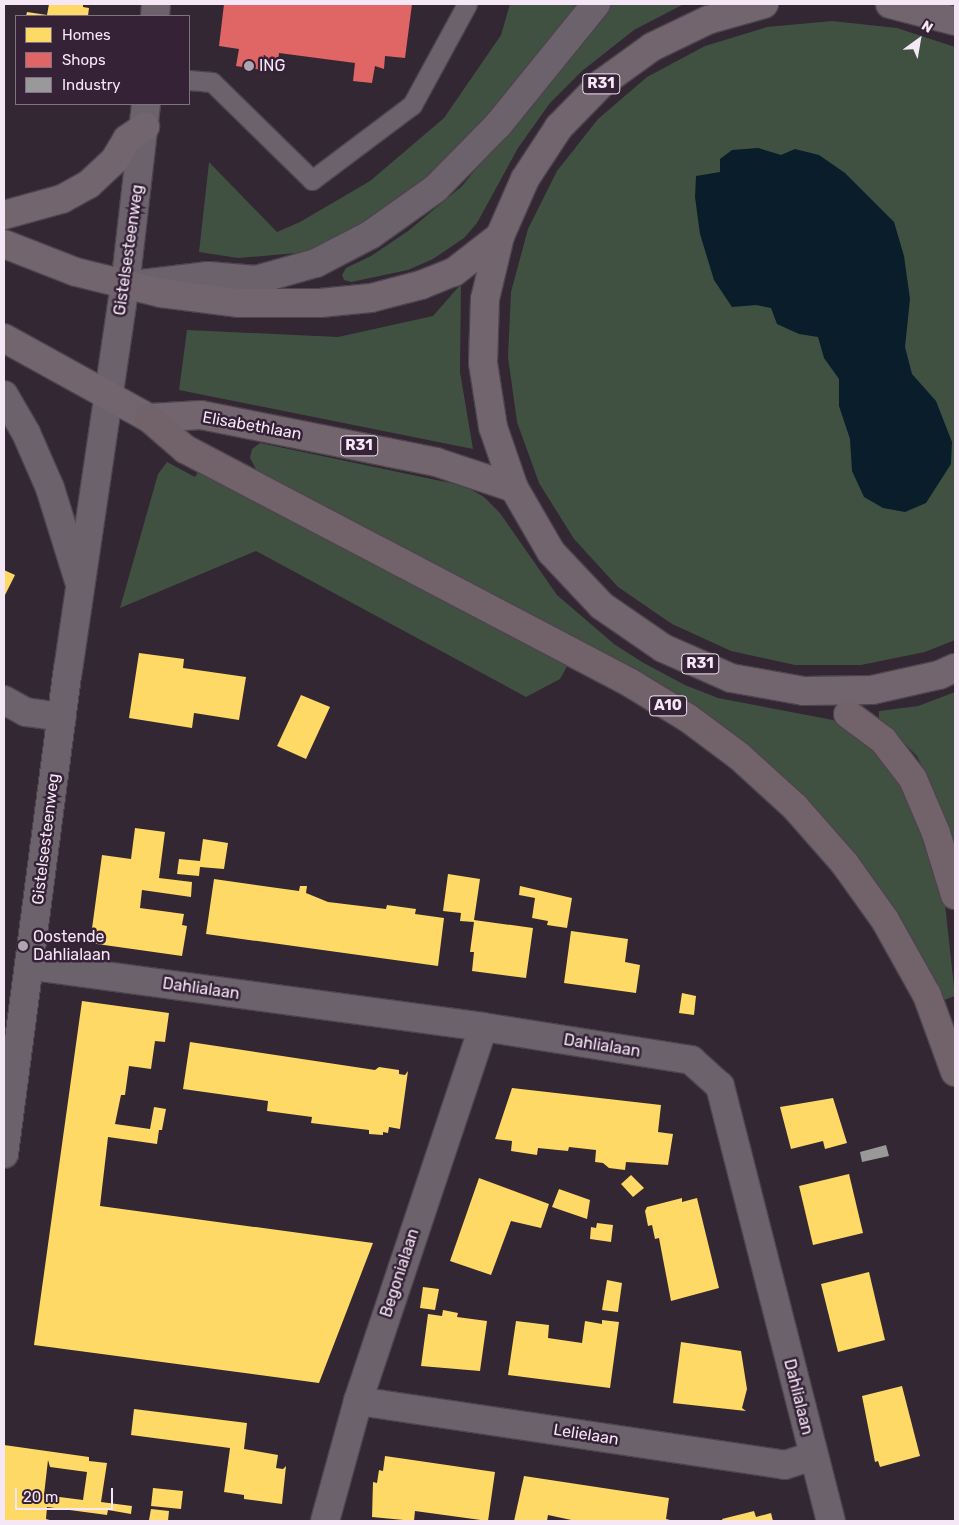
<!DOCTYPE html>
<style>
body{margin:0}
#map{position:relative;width:959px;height:1525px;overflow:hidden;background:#322732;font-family:Rubik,sans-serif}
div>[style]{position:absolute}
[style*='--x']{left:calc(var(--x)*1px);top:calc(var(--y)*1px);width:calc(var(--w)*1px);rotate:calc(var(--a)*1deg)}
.green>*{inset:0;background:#405041}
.water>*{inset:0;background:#091d2b}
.homes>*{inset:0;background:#ffd966}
.shops>*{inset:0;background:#e06666}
.industry>*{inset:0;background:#999}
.roads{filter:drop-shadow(1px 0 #4d444e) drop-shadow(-1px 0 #4d444e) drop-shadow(0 1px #4d444e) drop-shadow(0 -1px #4d444e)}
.service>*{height:19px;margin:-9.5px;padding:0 9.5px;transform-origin:9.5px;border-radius:9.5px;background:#6b626c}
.minor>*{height:28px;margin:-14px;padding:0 14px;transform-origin:14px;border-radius:14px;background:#6b626c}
.secondary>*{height:28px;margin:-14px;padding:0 14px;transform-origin:14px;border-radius:14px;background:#6b626c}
.primary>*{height:28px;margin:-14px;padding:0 14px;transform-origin:14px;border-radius:14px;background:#73656d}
.motorway>*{height:28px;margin:-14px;padding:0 14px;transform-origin:14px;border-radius:14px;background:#726269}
.dots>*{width:14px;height:14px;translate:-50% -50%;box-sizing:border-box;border:2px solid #362237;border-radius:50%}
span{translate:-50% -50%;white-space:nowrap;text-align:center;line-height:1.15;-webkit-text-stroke:5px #362237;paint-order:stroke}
.shield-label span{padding:1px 4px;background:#362237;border:1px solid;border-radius:4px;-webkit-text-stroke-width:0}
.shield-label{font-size:15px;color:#f5e7f6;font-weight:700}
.poi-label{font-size:16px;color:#f5e7f6}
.left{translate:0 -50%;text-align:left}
.street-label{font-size:16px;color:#f5e7f6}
.frame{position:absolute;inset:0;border:5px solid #f5e7f6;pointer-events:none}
.legend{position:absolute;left:15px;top:15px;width:175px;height:90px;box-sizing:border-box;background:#362237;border:1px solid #827183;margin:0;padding:6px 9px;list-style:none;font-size:15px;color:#f5e7f6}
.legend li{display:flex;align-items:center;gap:10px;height:25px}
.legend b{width:25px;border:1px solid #827183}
.north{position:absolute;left:894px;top:15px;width:50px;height:50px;-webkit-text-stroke:4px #362237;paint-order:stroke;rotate:32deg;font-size:14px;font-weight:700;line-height:20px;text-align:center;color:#f5e7f6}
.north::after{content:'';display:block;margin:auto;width:18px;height:22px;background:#f5e7f6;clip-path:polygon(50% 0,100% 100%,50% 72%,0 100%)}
.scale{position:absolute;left:15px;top:1488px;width:98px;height:22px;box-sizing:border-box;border:2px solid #f5e7f6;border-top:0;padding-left:6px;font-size:15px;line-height:18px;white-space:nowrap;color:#f5e7f6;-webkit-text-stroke:4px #362237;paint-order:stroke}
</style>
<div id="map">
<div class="green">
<i style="clip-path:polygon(510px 4px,577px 4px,450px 164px,431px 181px,321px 251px,238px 258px,199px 252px,209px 162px,277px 232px,300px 222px,370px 181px,444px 118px,501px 35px)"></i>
<i style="clip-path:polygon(611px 4px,684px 4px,634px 30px,582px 71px,550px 103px,518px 148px,477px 223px,464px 238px,433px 259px,408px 270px,351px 282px,344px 280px,342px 275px,346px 268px,371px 256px,408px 231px,462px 186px)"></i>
<i style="clip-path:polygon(832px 21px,897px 28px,955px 47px,955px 640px,925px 652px,861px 665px,795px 665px,731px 651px,672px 624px,618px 587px,574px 539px,539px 483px,517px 422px,508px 357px,511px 292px,528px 229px,557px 171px,598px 119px,647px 77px,705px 46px,767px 27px)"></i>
<i style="clip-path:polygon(461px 284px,460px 372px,473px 449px,179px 390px,187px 330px,338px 337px,433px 316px)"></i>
<i style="clip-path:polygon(260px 443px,465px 486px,484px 497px,500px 513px,557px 595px,614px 644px,642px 662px,685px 685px,718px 698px,833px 720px,860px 737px,883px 759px,902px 784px,921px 828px,945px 904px,955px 996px,941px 1001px,897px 918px,866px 869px,748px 747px,695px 706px,257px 471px,250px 458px,252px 449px)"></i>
<i style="clip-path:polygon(167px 462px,195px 477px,200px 469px,569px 663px,560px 679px,526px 697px,256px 551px,120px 608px,158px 474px)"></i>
<i style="clip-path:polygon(955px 692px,955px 848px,945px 816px,917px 756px,879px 718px,879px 711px,918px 706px)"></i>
</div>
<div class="water">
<i style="clip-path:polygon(758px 148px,781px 155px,795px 149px,819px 155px,845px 173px,894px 222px,904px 256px,910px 299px,905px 347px,912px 374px,936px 401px,952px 442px,951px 464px,926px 503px,905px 512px,883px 508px,864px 497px,852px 471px,850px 439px,839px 406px,839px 379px,824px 358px,818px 337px,799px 334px,777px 324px,771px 308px,756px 305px,732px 307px,714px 280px,700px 234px,695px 197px,696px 176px,720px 172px,720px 159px,732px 150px)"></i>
</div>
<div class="homes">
<i style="clip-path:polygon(49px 4px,83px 4px,83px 7px,89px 8px,88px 16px,26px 16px,27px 12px,47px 15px)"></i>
<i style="clip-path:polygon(4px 570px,15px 575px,4px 597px)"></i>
<i style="clip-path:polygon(139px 653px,184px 659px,183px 668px,246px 677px,239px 720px,194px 713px,192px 728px,129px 718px)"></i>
<i style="clip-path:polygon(301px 695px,330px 707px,306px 759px,277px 746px)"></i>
<i style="clip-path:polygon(135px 828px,165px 832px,159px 878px,192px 882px,191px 897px,142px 890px,140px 908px,184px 914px,182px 925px,187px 926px,182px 956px,90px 943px,102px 855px,131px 859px)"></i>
<i style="clip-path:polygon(203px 839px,228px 843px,224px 869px,200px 867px,199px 876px,177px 874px,179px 859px,200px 861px)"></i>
<i style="clip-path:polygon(448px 874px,480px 879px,474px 920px,533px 928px,526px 978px,472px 971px,474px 952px,470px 952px,474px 922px,460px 921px,461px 913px,443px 911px)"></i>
<i style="clip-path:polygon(214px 879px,299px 891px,300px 886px,307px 886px,306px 893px,328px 902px,386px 909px,387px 905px,416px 909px,415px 914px,444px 918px,438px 966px,206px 934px)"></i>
<i style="clip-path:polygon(520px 886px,572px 898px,567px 928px,547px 925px,548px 921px,532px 918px,535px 898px,519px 895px)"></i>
<i style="clip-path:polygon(571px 931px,628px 939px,625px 962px,640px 965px,636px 993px,564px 983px)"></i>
<i style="clip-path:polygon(682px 993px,696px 996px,694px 1015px,679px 1013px)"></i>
<i style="clip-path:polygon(82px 1001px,169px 1013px,165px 1042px,155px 1041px,151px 1069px,129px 1066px,125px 1095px,121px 1095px,115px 1124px,150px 1129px,154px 1107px,166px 1109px,162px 1130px,159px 1130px,157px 1144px,108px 1137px,100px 1206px,373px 1243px,319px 1383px,34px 1345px)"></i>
<i style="clip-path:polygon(190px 1042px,375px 1070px,379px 1067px,399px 1070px,399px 1074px,405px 1075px,408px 1071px,400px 1129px,389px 1127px,388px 1133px,383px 1132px,383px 1135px,369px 1134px,369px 1130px,311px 1123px,312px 1117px,267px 1111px,268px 1101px,183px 1089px)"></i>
<i style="clip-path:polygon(512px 1088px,661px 1105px,658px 1132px,673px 1134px,668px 1165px,626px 1162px,625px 1170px,609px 1168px,603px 1163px,595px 1162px,596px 1150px,569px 1147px,568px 1151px,538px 1148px,537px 1155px,511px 1151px,512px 1141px,495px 1139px)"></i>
<i style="clip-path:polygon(833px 1098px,847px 1143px,825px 1149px,823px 1141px,791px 1149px,780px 1107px)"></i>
<i style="clip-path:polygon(849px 1174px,863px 1233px,813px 1245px,799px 1186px)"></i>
<i style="clip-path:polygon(631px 1175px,644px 1188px,633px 1197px,621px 1184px)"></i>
<i style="clip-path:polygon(479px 1178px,549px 1204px,541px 1228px,511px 1221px,491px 1275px,450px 1261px)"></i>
<i style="clip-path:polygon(559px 1189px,590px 1200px,587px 1219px,552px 1207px)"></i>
<i style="clip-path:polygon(682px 1198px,682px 1202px,697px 1198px,719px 1288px,671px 1301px,659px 1238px,655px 1239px,652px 1225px,648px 1226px,645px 1211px,647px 1207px)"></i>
<i style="clip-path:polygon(597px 1223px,613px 1225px,611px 1242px,590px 1239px,591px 1227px,596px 1228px)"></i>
<i style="clip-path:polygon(869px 1272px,885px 1340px,838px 1352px,821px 1284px)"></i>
<i style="clip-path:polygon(607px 1280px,622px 1283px,618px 1312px,602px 1310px)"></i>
<i style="clip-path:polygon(423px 1287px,439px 1289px,435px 1310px,420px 1308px)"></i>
<i style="clip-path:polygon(443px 1310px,458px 1313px,457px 1317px,487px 1321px,480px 1371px,421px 1366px,428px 1314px,442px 1316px)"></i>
<i style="clip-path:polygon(602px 1320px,619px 1322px,610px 1388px,508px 1375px,516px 1321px,549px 1325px,548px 1338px,582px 1343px,585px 1321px,602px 1324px)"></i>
<i style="clip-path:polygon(681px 1342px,741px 1351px,747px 1389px,742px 1408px,746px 1411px,673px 1403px)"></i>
<i style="clip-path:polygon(902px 1386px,920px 1456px,880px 1467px,878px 1461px,875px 1462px,862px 1396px)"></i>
<i style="clip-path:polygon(134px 1409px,247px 1423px,244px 1449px,278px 1455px,276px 1468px,283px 1469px,286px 1466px,282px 1504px,244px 1499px,244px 1495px,224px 1492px,230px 1448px,131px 1435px)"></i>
<i style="clip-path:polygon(evenodd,4px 1445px,89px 1457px,89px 1461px,107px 1463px,101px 1502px,132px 1506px,131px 1514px,108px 1510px,107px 1515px,47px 1507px,46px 1519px,53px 1521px,4px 1521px,4px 1445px,48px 1460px,50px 1467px,87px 1472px,83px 1500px,44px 1495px,48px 1460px)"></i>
<i style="clip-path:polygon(385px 1456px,495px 1472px,488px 1521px,415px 1511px,414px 1521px,372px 1517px,373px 1482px,377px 1483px,379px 1470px,383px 1471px)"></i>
<i style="clip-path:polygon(524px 1476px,669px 1498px,666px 1519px,674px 1521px,576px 1521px,548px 1515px,547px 1521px,514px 1521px)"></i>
<i style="clip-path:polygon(153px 1488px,183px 1491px,181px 1509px,151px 1506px)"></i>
<i style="clip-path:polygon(151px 1509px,169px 1511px,168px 1521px,149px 1520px)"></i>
<i style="clip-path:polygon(754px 1511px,756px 1517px,771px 1513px,773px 1521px,723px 1521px,722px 1519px)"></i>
</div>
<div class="shops">
<i style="clip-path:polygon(224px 4px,412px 4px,405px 58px,385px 56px,384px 69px,375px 66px,372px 83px,353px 81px,355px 63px,279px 53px,277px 72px,236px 66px,239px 49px,219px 46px)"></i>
</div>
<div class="industry">
<i style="clip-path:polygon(886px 1145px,889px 1156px,862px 1162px,860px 1152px)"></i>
</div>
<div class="roads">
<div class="service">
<i style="--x:189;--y:80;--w:23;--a:5"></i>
<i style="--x:212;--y:82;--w:140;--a:44.4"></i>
<i style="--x:312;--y:180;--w:125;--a:-36.9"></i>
<i style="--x:412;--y:105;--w:115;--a:-61.4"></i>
</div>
<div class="minor">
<i style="--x:155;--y:16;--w:12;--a:-85"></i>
<i style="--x:125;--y:286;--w:183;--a:-83.4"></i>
<i style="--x:4;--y:700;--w:25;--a:29"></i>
<i style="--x:26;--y:712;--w:36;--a:8"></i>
<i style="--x:30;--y:961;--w:18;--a:22"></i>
<i style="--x:47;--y:968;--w:440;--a:7.7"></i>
<i style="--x:483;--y:1027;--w:211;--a:9"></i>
<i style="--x:691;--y:1060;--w:39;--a:42"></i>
<i style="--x:720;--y:1086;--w:449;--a:75.7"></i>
<i style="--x:358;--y:1401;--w:432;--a:8.5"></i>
<i style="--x:785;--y:1465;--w:28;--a:-18"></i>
<i style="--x:325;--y:1521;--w:124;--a:-74.6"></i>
<i style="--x:358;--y:1401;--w:394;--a:-71.5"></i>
</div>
<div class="secondary">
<i style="--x:4;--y:395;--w:44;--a:59.9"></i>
<i style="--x:26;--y:433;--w:60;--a:66.4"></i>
<i style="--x:50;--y:488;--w:97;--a:72.7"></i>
<i style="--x:4;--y:1154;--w:488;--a:-82.5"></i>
<i style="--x:68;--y:670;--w:388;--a:-81.6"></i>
<i style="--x:125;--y:286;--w:84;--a:-6.9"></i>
<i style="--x:208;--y:276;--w:48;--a:4.8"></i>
<i style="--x:256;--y:280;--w:62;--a:-15.8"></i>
<i style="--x:316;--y:263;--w:61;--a:-27.4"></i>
<i style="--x:370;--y:235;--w:80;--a:-35.3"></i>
<i style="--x:435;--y:189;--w:90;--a:-45.5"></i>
<i style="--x:498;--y:125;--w:156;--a:-51"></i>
</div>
<div class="primary">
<i style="--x:764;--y:4;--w:58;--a:164.1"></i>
<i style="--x:708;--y:20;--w:62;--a:154.3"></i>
<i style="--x:652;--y:47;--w:62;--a:144.2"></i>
<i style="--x:602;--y:83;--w:62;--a:134.3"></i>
<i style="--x:559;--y:127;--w:62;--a:123.2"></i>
<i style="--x:525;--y:179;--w:62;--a:113.7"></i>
<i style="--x:500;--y:236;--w:65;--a:103.4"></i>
<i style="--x:485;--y:299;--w:64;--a:91.8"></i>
<i style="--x:483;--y:363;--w:65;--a:81.1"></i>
<i style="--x:493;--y:427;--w:65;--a:71"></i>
<i style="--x:514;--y:488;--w:74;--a:60"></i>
<i style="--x:551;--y:552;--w:74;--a:46.6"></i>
<i style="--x:602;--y:606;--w:74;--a:34.5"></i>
<i style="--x:663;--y:648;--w:74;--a:23.8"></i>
<i style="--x:731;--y:678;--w:74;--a:10.1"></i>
<i style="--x:804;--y:691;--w:68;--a:-0.8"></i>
<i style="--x:872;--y:690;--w:69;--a:-12.6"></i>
<i style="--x:939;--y:675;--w:17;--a:-24"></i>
<i style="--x:890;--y:4;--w:67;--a:14.7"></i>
<i style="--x:4;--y:215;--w:60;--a:-15.4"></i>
<i style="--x:62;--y:199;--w:31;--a:-29"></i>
<i style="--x:89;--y:184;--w:34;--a:-43"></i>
<i style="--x:114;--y:161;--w:26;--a:-59"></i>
<i style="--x:127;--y:139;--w:22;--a:-34"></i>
<i style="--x:4;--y:244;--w:77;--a:21.3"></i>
<i style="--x:76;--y:272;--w:88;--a:13.9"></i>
<i style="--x:161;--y:293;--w:79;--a:7.3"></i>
<i style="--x:239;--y:303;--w:81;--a:0"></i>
<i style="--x:320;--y:303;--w:51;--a:-5.6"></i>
<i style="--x:371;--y:298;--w:52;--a:-14.6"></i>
<i style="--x:421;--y:285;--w:35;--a:-22"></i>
<i style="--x:454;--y:272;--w:58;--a:-38"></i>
<i style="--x:4;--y:338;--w:166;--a:28.9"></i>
<i style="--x:149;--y:418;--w:52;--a:-3.3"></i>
<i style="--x:201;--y:415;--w:240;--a:11.3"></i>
<i style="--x:436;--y:462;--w:82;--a:18.4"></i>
</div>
<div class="motorway">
<i style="--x:149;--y:418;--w:48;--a:40.7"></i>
<i style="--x:185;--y:449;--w:501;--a:27.69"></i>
<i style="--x:629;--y:682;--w:69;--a:31.4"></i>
<i style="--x:688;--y:718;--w:64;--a:36.7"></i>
<i style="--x:739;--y:756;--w:76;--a:42.3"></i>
<i style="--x:795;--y:807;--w:76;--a:48.7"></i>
<i style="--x:845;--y:864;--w:69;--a:54.5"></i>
<i style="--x:885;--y:920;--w:86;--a:60.8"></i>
<i style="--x:927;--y:995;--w:82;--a:70"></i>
<i style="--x:848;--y:714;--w:44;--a:36.6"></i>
<i style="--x:883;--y:740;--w:49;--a:52.4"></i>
<i style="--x:913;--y:779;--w:59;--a:66.9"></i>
<i style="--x:936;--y:833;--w:65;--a:73"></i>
</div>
</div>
<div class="dots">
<i style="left:249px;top:66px;background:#b1a4b1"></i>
<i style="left:23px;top:946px;background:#b1a4b1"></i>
</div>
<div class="shield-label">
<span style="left:601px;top:84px">R31</span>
<span style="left:359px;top:446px">R31</span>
<span style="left:700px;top:664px">R31</span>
<span style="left:668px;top:706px">A10</span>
</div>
<div class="poi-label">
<span class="left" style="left:259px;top:66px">ING</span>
<span class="left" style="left:33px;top:946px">Oostende<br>Dahlialaan</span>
</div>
<div class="street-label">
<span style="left:129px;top:250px;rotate:-82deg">Gistelsesteenweg</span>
<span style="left:252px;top:426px;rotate:10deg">Elisabethlaan</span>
<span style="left:46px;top:839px;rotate:-83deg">Gistelsesteenweg</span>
<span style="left:201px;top:989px;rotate:8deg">Dahlialaan</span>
<span style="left:602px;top:1046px;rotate:9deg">Dahlialaan</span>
<span style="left:400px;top:1273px;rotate:-72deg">Begonialaan</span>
<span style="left:798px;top:1397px;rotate:76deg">Dahlialaan</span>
<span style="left:586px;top:1435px;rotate:9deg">Lelielaan</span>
</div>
<div class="frame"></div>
<ul class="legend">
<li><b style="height:14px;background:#ffd966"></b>Homes</li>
<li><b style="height:14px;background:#e06666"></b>Shops</li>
<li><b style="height:14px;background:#999"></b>Industry</li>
</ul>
<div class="north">N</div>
<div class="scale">20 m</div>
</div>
